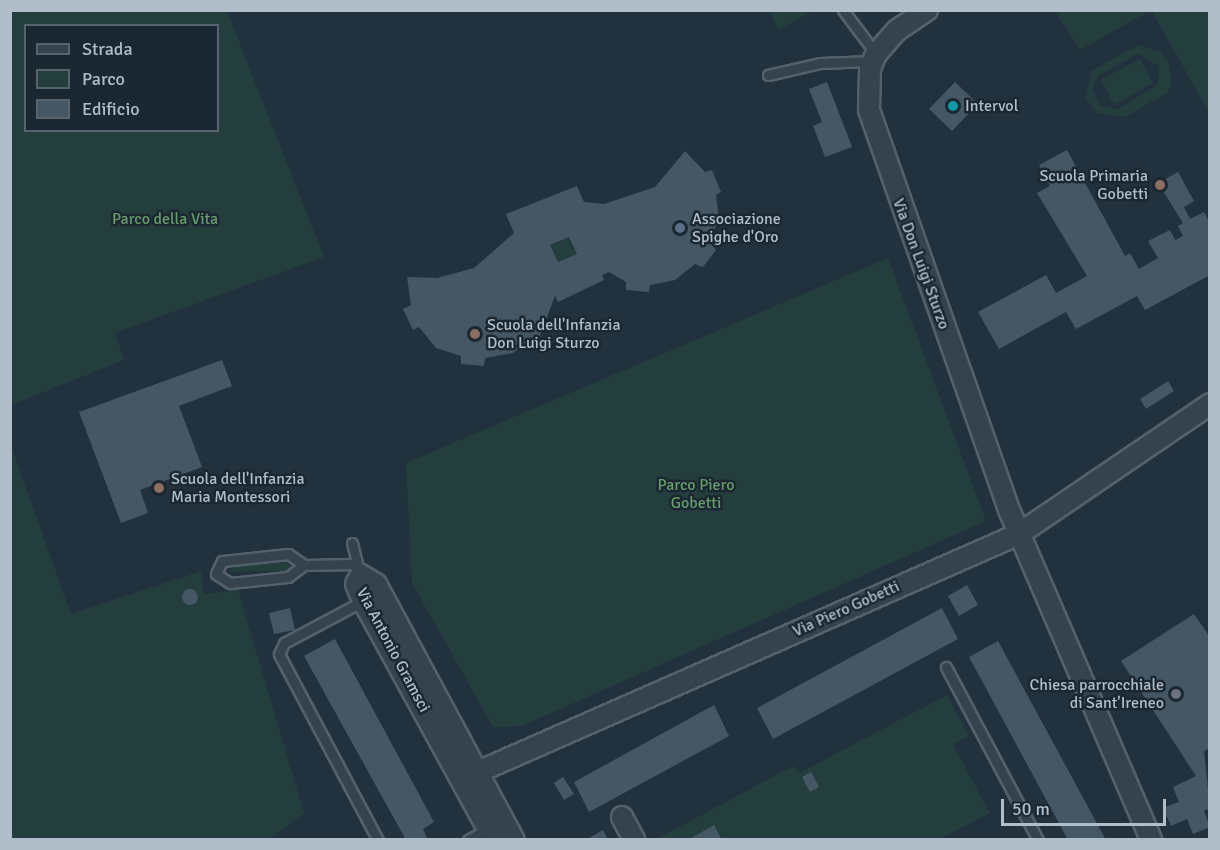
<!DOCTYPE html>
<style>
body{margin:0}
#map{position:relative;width:1220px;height:850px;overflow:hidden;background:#22313e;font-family:Signika,sans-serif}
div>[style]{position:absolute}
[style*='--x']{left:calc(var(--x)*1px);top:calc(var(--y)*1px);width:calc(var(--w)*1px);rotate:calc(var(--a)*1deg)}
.green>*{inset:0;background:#243e3e}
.building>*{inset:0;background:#455764}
.round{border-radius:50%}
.roads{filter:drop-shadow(2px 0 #54616b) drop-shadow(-2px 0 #54616b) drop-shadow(0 2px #54616b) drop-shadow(0 -2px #54616b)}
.lane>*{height:9px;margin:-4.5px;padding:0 4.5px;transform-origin:4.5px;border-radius:4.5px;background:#36434d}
.street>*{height:20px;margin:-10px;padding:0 10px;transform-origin:10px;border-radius:10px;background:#36434d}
.dots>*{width:16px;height:16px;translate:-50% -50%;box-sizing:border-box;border:3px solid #1b2832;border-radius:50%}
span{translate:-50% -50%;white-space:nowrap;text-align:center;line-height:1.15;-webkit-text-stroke:5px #1b2832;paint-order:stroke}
.poi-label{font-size:16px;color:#b1bec9}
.left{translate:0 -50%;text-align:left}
.right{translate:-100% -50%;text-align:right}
.park-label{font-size:16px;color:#679b6c}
.street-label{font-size:16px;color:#b1bec9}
.frame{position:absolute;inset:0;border:12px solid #b1bec9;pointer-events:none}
.legend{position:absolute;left:24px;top:24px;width:195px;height:108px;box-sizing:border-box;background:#1b2832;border:2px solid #57646e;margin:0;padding:8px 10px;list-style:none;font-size:18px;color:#b1bec9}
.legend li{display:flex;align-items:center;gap:12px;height:30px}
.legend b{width:30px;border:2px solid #57646e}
.scale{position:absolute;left:1001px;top:799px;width:165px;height:27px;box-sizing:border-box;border:3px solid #b1bec9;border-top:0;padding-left:8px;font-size:18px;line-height:21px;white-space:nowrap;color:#b1bec9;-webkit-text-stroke:4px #1b2832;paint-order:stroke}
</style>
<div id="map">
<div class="green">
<i style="clip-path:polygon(evenodd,11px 10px,227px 11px,324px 257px,115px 333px,124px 360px,11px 405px,11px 10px,26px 26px,218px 26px,218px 130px,26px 130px,26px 26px)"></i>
<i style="clip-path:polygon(770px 11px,813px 11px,778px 30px)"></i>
<i style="clip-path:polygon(1055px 11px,1150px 11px,1080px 50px)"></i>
<i style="clip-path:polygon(1152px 11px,1209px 11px,1209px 113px)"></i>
<i style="clip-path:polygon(evenodd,1138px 45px,1160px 51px,1168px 60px,1172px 83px,1167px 93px,1125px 117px,1097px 113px,1086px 98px,1091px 71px,1138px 45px,1138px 54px,1159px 66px,1158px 84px,1119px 109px,1100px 106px,1092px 88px,1098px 76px,1138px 54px)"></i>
<i style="clip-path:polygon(1140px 59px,1153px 83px,1114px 105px,1101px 80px)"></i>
<i style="clip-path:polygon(569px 237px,577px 254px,558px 262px,550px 246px)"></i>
<i style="clip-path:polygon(888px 258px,986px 521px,522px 726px,493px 727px,412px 583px,406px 463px)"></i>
<i style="clip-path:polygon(10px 443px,71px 614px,201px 571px,204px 594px,238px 590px,304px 813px,270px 839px,11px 839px)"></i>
<i style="clip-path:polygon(285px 561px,290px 567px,285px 571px,229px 572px,233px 566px)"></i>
<i style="clip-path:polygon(947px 695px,969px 736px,953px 745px,990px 813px,940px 839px,655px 840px,793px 766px,801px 772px)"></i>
</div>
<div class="building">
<i style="clip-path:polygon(827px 82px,852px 147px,825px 157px,813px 126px,822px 122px,809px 89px)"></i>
<i style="clip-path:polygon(955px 82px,978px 104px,952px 131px,929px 109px)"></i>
<i style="clip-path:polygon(1067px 150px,1125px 256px,1130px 253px,1139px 269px,1158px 258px,1148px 241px,1170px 230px,1175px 240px,1183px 236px,1178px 226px,1183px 223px,1158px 183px,1178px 172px,1194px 201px,1184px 207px,1190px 219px,1204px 212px,1210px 223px,1210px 275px,1145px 310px,1137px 296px,1076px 329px,1066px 312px,999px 349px,978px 312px,1046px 275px,1056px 293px,1087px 276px,1037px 193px,1050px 186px,1039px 165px)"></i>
<i style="clip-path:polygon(evenodd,685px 151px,705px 172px,712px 170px,721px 192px,716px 195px,719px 220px,709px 240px,716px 250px,703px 267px,695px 264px,675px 280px,650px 285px,649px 292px,626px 290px,626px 282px,609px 272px,602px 275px,604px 280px,558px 302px,555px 296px,538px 341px,531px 338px,513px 353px,485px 358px,484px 366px,461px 364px,461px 356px,436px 348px,419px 327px,413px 330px,403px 309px,411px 305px,407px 277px,437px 278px,474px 268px,514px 233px,506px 214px,577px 186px,584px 202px,604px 204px,655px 187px,685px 151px,569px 237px,577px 254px,558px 262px,550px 245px,569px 237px)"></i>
<i style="clip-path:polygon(222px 360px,232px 386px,179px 406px,202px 467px,140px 490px,148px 513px,121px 523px,79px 412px)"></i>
<i style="clip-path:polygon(1168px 381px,1174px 391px,1146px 409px,1140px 399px)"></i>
<i style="clip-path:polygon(967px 585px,978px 605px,959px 616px,948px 596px)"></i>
<i class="round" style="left:182px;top:589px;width:16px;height:16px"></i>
<i style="clip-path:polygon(290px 608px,295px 630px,274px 634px,269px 613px)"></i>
<i style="clip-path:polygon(942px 608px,958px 639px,773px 739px,757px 708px)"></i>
<i style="clip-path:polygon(1194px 614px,1210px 637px,1210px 748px,1204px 751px,1210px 808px,1204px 811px,1210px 827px,1193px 834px,1187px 819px,1171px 826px,1163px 808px,1179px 802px,1173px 787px,1196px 776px,1121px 661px)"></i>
<i style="clip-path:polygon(335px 639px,434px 822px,423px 829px,428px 840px,406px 840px,304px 656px)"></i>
<i style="clip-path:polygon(998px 641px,1106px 840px,1068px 840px,969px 657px)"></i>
<i style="clip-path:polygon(714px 705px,729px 736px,589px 812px,574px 782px)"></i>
<i style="clip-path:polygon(811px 772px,819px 787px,810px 792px,802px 777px)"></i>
<i style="clip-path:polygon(563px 777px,574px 794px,564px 800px,554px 783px)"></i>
<i style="clip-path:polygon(714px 825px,722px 840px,688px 840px)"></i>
<i style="clip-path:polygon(603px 830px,608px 840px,586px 840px)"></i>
</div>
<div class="roads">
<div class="lane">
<i style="--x:843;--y:10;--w:55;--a:53.1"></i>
<i style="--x:768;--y:75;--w:53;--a:-13"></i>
<i style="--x:820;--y:63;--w:52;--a:-2.2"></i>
<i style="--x:352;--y:543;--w:25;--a:76"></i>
<i style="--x:304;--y:565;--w:19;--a:-145"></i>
<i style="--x:288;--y:554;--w:66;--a:173.9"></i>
<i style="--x:222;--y:561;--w:14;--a:115"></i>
<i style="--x:216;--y:574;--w:17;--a:33"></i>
<i style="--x:230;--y:583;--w:58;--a:-5.9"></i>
<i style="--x:288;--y:577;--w:20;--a:-37"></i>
<i style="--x:304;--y:565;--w:52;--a:-1.1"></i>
<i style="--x:363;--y:601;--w:89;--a:152"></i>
<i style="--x:284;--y:643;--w:12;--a:114"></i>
<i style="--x:279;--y:654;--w:211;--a:62"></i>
<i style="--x:946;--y:667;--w:196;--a:62"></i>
<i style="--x:468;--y:840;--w:23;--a:-29"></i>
</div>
<div class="street">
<i style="--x:927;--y:10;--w:36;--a:146"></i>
<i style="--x:897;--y:30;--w:32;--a:131"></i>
<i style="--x:876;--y:54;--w:16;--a:112"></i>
<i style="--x:870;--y:69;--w:41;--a:91.4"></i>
<i style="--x:869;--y:110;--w:426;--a:70.7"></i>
<i style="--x:1010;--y:512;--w:357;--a:66.7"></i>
<i style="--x:462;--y:779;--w:609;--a:-23.74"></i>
<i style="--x:1019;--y:534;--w:231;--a:-34.2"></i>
<i style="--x:622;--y:817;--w:26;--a:62"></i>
<i style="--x:494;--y:840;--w:273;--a:-118.7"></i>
<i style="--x:363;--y:601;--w:18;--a:-112"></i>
<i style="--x:356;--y:584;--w:10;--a:-61"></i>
<i style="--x:361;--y:575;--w:17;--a:31"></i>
<i style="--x:376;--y:584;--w:291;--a:61.7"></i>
</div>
</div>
<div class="dots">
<i style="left:953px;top:106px;background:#0f9aa8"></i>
<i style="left:1160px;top:185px;background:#8d6e63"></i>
<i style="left:680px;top:228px;background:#5c6f8a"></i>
<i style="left:475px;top:334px;background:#8d6e63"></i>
<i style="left:159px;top:488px;background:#8d6e63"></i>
<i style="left:1176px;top:694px;background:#6b7280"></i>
</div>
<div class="poi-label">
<span class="left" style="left:965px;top:106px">Intervol</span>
<span class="right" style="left:1148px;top:185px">Scuola Primaria<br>Gobetti</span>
<span class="left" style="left:692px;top:228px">Associazione<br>Spighe d'Oro</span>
<span class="left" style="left:487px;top:334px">Scuola dell'Infanzia<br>Don Luigi Sturzo</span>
<span class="left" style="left:171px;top:488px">Scuola dell'Infanzia<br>Maria Montessori</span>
<span class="right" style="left:1164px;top:694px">Chiesa parrocchiale<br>di Sant'Ireneo</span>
</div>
<div class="park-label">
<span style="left:165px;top:219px">Parco della Vita</span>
<span style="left:696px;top:494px">Parco Piero<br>Gobetti</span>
</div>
<div class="street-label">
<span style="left:921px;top:264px;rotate:70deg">Via Don Luigi Sturzo</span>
<span style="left:846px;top:609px;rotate:-24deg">Via Piero Gobetti</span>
<span style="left:393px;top:650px;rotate:62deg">Via Antonio Gramsci</span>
</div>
<div class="frame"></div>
<ul class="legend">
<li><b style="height:8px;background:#36434d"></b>Strada</li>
<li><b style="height:16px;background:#243e3e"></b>Parco</li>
<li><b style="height:16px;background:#455764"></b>Edificio</li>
</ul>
<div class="scale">50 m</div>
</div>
